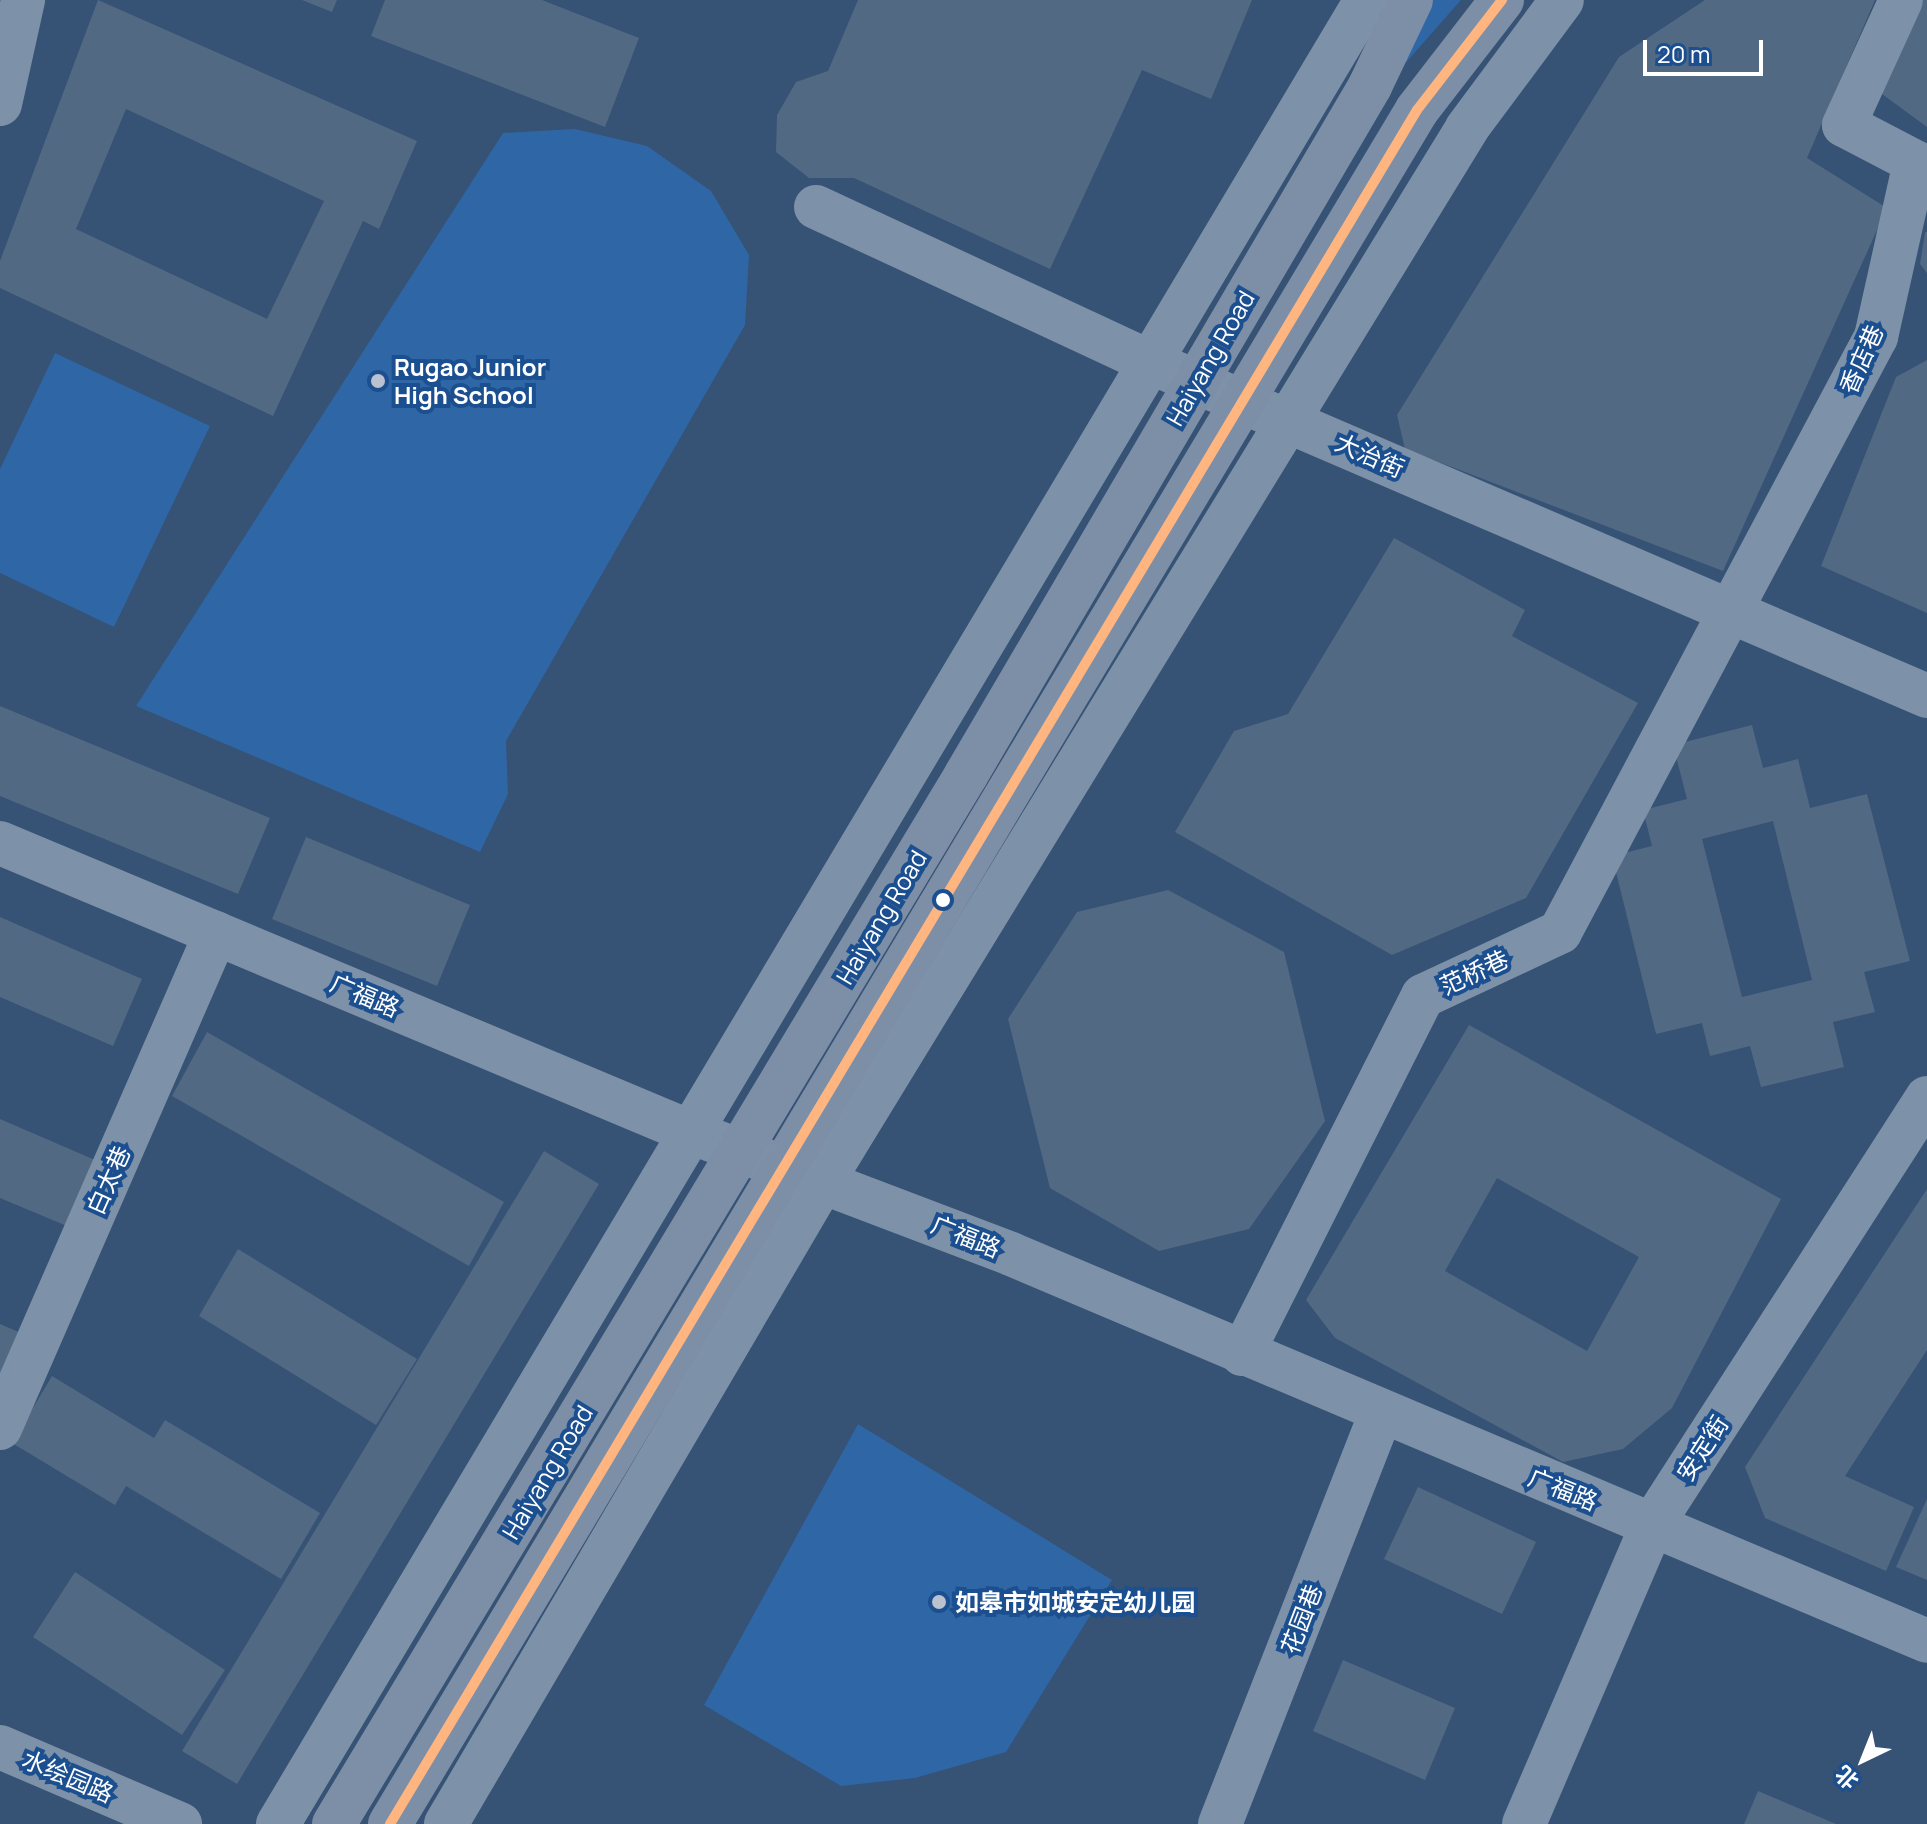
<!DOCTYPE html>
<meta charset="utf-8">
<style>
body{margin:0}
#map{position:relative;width:1927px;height:1824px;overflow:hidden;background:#365274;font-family:Manrope,"Noto Sans SC",sans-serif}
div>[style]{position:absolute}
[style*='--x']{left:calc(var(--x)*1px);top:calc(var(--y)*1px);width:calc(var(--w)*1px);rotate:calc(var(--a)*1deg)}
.green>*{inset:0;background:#2f66a5}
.building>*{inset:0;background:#526984}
.minor>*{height:44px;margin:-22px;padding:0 22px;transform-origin:22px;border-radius:22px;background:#7d92a8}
.major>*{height:44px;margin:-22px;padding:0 22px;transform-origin:22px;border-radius:22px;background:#7d8ea7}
.bus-1>*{height:10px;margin:-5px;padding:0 5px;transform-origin:5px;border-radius:5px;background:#ffb580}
.dots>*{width:22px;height:22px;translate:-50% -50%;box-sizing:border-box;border:4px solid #1b4f8f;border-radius:50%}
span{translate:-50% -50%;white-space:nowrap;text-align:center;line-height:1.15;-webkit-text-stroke:8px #1b4f8f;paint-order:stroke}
.street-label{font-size:24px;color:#fff}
.poi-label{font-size:24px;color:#fff;font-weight:700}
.left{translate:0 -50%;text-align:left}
.north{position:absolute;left:1823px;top:1720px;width:80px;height:80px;-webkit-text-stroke:6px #1b4f8f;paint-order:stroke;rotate:223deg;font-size:22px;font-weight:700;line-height:32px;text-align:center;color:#fff}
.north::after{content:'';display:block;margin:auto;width:28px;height:36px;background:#fff;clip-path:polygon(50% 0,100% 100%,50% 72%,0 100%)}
.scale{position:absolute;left:1643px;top:40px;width:120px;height:36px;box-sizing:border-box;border:4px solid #fff;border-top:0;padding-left:10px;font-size:24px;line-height:28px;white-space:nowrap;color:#fff;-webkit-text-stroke:6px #1b4f8f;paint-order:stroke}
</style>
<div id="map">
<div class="green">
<i style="clip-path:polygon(1432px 0,1461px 0,1388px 83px)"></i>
<i style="clip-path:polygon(575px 129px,647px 146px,711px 191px,749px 255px,745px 325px,506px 741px,508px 794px,480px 852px,136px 706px,503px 133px)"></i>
<i style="clip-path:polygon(55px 353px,210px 426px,114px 627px,0 573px,0 469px)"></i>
<i style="clip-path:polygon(858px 1424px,1112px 1580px,1006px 1752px,915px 1778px,841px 1786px,704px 1705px)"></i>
</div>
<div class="building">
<i style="clip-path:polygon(evenodd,98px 0,417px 141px,379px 229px,363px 221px,273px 416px,0 288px,0 261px,98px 0,126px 109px,324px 201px,267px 319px,76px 229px,126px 109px)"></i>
<i style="clip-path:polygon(302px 0,337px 0,332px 12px)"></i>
<i style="clip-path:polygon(385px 0,542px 0,639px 38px,605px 127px,371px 36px)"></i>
<i style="clip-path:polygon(858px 0,1252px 0,1211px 99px,1142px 70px,1050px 269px,854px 178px,809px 178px,776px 152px,777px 115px,796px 82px,828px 71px)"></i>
<i style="clip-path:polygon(1705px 0,1875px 0,1807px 158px,1887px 208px,1723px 571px,1405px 449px,1397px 415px,1619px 57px)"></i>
<i style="clip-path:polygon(1920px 0,1927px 0,1927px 127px,1882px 94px)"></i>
<i style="clip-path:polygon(1925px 232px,1927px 232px,1927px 273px,1920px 264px)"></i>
<i style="clip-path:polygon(1927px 360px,1927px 613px,1821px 566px,1896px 377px)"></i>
<i style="clip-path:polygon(1394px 538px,1525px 610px,1512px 636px,1638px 703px,1526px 898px,1392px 955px,1175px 832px,1234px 731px,1288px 714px)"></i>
<i style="clip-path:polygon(0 706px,270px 818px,238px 894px,0 796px)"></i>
<i style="clip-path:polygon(evenodd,1752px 725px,1763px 768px,1798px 759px,1810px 808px,1867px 794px,1910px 961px,1864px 972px,1875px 1012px,1833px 1022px,1844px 1067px,1761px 1087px,1750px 1046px,1710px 1056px,1702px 1023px,1656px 1034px,1612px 856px,1652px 846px,1643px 810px,1687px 799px,1673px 745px,1752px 725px,1773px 821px,1812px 980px,1742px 997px,1702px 839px,1773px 821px)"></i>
<i style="clip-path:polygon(306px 837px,470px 905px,437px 986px,272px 919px)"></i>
<i style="clip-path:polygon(1168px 890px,1284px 952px,1325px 1121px,1249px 1229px,1159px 1251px,1050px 1188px,1008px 1019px,1077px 912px)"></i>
<i style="clip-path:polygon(0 917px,142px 979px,113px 1046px,0 997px)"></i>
<i style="clip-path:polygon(evenodd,1469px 1025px,1781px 1199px,1672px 1408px,1623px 1449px,1563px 1462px,1335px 1338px,1306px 1300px,1469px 1025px,1497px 1178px,1639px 1257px,1587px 1351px,1445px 1271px,1497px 1178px)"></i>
<i style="clip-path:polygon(207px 1032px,504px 1202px,469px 1266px,172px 1096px)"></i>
<i style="clip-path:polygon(0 1119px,102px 1163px,74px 1229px,0 1198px)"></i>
<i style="clip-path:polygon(544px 1151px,599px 1184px,237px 1784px,182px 1751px)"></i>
<i style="clip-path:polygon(1927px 1189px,1927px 1350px,1845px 1476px,1914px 1507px,1886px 1571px,1765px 1518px,1745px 1467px)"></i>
<i style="clip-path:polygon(238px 1249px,417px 1359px,376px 1425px,199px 1316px)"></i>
<i style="clip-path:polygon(0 1324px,26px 1335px,0 1397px)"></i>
<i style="clip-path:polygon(52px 1376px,154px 1438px,165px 1420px,320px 1513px,281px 1579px,126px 1486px,115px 1505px,12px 1443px)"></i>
<i style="clip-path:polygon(1418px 1487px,1536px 1542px,1502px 1614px,1384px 1559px)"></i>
<i style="clip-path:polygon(1927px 1499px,1927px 1580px,1896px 1567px)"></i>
<i style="clip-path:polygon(75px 1572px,225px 1670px,182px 1735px,33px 1637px)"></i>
<i style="clip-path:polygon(1343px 1660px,1455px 1708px,1425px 1780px,1313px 1731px)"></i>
<i style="clip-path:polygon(1758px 1791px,1836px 1824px,1744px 1824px)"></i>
</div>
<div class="minor">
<i style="--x:0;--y:104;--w:107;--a:-77.5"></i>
<i style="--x:816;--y:207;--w:368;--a:24.9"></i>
<i style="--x:1150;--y:362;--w:846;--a:23.26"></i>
<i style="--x:0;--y:843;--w:751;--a:22.71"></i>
<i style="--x:693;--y:1133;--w:340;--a:20.8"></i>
<i style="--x:1011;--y:1254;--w:994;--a:22.9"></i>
<i style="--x:1242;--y:1354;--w:401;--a:-63.2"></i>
<i style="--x:1423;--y:996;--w:151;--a:-25"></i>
<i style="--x:1560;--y:932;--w:674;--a:-62.03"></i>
<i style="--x:1876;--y:337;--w:179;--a:-77.4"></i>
<i style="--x:1915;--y:162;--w:80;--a:-152.5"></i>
<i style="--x:1844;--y:125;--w:137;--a:-65.5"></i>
<i style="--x:0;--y:1428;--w:540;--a:-66.43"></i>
<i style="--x:0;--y:1747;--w:196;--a:23.2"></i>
<i style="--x:278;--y:1824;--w:2124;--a:-59.18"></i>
<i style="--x:446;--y:1824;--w:749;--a:-59.6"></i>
<i style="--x:825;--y:1178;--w:890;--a:-58.56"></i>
<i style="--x:1289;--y:419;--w:341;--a:-58.5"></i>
<i style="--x:1467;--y:128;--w:159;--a:-53.4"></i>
<i style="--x:1220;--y:1824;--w:440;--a:-68.6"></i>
<i style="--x:1524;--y:1824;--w:325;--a:-66.8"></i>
<i style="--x:1652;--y:1525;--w:508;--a:-57.22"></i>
</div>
<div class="major">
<i style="--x:334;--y:1824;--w:1225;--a:-58.93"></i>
<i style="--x:966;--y:775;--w:799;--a:-59.61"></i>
<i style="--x:1370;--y:86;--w:95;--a:-64.5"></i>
<i style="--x:390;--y:1824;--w:1998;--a:-59.07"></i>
<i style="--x:1417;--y:110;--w:139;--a:-52.3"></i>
</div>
<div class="bus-1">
<i style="--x:390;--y:1824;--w:1998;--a:-59.07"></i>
<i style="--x:1417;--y:110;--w:139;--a:-52.3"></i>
</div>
<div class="dots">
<i style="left:378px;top:381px;background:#b9c2ce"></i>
<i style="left:943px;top:900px;background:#fff"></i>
<i style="left:939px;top:1602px;background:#b9c2ce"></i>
</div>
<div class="street-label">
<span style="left:1210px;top:358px;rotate:-60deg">Haiyang Road</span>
<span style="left:1861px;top:359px;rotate:-66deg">香店巷</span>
<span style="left:1370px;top:455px;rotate:24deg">大治街</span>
<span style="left:881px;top:917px;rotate:-59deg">Haiyang Road</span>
<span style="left:1474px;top:972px;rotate:-25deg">范桥巷</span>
<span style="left:365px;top:995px;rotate:23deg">广福路</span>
<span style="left:108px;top:1180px;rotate:-66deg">白太巷</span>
<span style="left:966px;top:1236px;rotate:22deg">广福路</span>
<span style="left:1702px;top:1448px;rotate:-57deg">安定街</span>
<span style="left:547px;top:1472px;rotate:-59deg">Haiyang Road</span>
<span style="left:1563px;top:1489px;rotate:22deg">广福路</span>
<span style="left:1301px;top:1619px;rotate:-69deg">花园巷</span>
<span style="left:68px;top:1776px;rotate:23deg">水绘园路</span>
</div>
<div class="poi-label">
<span class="left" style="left:394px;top:381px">Rugao Junior<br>High School</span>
<span class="left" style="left:955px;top:1602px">如皋市如城安定幼儿园</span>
</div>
<div class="north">北</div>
<div class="scale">20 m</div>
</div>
